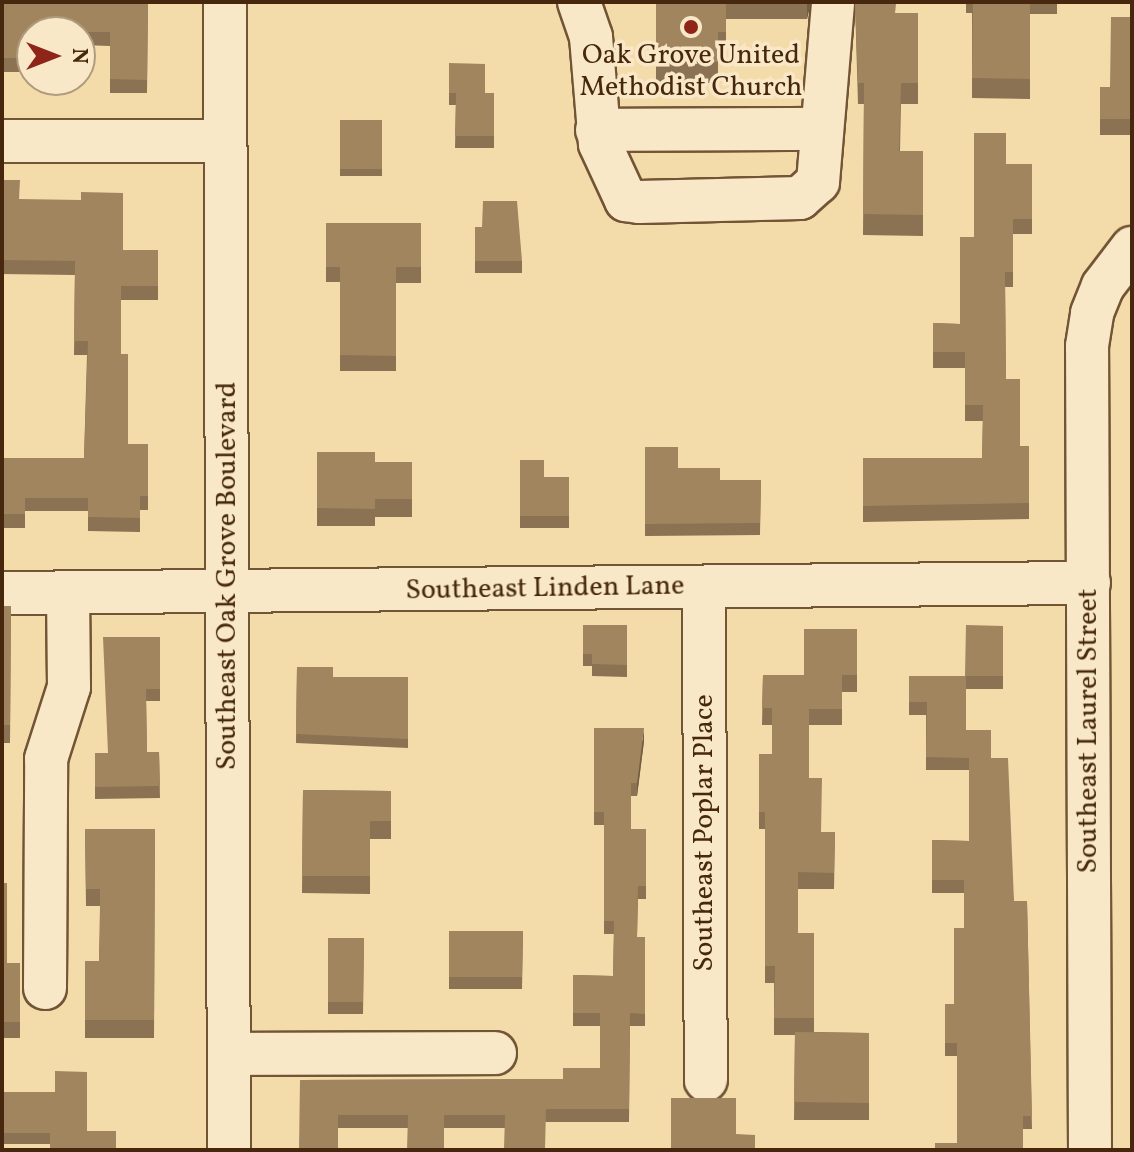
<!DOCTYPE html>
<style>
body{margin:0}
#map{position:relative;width:1134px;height:1152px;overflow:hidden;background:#f4dbaa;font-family:Vollkorn,serif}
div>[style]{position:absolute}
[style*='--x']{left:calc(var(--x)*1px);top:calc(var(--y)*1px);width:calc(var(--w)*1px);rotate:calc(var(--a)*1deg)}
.roads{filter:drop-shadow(2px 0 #725535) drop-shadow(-2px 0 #725535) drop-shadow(0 2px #725535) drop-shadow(0 -2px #725535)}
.minor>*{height:42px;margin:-21px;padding:0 21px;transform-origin:21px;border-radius:21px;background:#f8e8c8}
.wall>*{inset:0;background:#8a7252}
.shaded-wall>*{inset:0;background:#715d42}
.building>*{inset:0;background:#a1855f}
.dots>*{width:22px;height:22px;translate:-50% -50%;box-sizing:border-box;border:4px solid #f8e8c8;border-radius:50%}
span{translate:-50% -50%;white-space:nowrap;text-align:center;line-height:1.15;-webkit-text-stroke:7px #f8e8c8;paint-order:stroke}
.poi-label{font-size:28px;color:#47280e}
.street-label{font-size:28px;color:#47280e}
.frame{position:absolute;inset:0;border:4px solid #47280e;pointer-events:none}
.north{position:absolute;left:16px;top:16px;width:80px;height:80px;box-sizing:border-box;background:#f8e8c8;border:2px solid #b19b7e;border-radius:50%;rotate:90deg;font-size:22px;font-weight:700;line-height:32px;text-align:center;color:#47280e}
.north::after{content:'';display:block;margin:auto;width:28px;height:36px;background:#8f2418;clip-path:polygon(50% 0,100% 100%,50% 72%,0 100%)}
</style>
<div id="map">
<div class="roads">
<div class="minor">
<i style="--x:225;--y:2;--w:1148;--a:89.8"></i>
<i style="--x:579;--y:2;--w:37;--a:71"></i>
<i style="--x:591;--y:37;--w:107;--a:85.2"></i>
<i style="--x:600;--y:144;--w:62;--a:65.1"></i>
<i style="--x:626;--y:200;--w:13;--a:9"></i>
<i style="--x:639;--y:202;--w:161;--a:-1.4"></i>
<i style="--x:800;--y:198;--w:24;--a:-42"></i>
<i style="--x:818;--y:182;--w:181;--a:-85.2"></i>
<i style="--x:597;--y:130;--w:224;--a:-0.3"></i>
<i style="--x:2;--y:141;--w:223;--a:0"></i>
<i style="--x:704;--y:587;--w:493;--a:89.8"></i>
<i style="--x:2;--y:593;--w:1087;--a:-0.53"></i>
<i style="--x:45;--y:988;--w:229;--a:-89.7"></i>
<i style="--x:46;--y:759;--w:76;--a:-72.3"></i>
<i style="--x:69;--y:687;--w:94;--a:-90.6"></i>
<i style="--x:229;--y:1054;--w:266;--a:-0.2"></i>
<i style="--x:1090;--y:1150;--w:804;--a:-90.21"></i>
<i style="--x:1087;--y:346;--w:33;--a:-81"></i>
<i style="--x:1092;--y:313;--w:29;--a:-68"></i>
<i style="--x:1103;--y:286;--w:48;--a:-52.7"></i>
</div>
</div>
<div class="wall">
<i style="clip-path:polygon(2px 2px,148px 2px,147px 93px,110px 93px,110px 46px,80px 45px,80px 32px,32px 32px,32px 72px,2px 72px)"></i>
<i style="clip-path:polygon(656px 2px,811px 2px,807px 19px,726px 19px,726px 53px,718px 53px,718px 83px,656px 83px)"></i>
<i style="clip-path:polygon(855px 2px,896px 2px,895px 13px,918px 13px,918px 104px,901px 104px,900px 151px,923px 151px,923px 236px,863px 235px,864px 104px,858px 104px)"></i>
<i style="clip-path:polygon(966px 2px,1057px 2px,1057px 14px,1030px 14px,1030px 99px,972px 98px,972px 13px,966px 13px)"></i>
<i style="clip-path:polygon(1132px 2px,1132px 161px,1130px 161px,1130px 135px,1100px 135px,1100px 87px,1110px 87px,1130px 17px)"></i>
<i style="clip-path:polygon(449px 63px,485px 93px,494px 93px,494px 148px,455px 148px,456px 105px,449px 105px)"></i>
<i style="clip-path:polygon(340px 120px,382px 120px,382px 176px,340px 176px)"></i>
<i style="clip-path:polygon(1032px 164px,1032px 234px,1013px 234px,1013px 287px,1005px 287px,1006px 379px,1020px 446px,1029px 446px,1029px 519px,863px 522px,863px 458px,982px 458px,983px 421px,965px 421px,965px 368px,933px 368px,933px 323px,960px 324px,974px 237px)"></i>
<i style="clip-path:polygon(2px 180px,19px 199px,123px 250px,158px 250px,158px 300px,121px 300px,121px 354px,128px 444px,148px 444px,148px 510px,140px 510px,140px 532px,88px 531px,88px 511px,25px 511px,25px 528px,2px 528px,2px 458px,84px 458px,87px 355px,74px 355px,75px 275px,2px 274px)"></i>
<i style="clip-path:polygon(326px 223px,421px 223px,421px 283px,396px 283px,396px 371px,340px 371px,340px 282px,326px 282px)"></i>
<i style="clip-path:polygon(475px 227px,522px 261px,522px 273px,475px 273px)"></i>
<i style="clip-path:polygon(645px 447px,678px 468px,720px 480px,761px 480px,760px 535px,645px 536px)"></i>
<i style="clip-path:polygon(317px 452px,375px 462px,412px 462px,412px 517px,375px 517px,375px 526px,317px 526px)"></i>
<i style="clip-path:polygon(520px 460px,544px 477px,569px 477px,569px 528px,520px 528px)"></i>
<i style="clip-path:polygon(2px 606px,11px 606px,10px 743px,2px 743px)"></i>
<i style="clip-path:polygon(583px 625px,627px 625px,627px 677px,592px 676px,592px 666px,583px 666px)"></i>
<i style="clip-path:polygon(1003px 626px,1003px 689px,966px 689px,966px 730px,991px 758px,1014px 901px,1027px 901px,1032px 1129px,1023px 1129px,957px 1143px,957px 1056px,945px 1056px,945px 1004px,954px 1004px,964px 928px,964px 893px,932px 893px,932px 840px,969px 841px,969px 770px,926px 770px,926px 715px,909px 715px,909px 676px,965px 676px)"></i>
<i style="clip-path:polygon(857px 629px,857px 692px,842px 692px,842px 725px,809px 725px,809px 778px,821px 832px,835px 832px,834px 889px,798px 889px,798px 933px,814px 933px,814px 1032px,869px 1033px,869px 1120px,794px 1120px,795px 1035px,774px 1035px,774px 983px,765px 983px,765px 829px,759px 829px,759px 754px,772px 754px,772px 725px,762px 725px,763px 675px,804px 675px)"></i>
<i style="clip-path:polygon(160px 637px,160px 701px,146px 701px,147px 752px,159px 752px,160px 798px,95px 799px,95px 753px,108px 753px)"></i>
<i style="clip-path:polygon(297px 667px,333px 677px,408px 677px,408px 748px,296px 743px)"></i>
<i style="clip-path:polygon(594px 728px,644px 741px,637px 796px,631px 796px,631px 829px,646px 829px,646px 899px,638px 899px,637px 937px,645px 937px,645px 1026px,630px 1026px,629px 1122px,546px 1122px,505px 1128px,338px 1128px,300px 1080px,563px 1079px,600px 1068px,600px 1026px,573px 1026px,573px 975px,613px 976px,614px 934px,604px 934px,604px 825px,594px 825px)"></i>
<i style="clip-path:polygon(303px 790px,391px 791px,391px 839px,370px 839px,370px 894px,302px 893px)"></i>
<i style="clip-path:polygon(85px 829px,155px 829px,154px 1038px,85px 1038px,85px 961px,99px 961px,100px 906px,86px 906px)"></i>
<i style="clip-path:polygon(2px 883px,7px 963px,20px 963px,20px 1038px,2px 1038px)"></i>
<i style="clip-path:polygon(449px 931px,523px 931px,522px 989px,449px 989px)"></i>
<i style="clip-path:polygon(328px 938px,364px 938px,363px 1014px,328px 1014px)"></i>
<i style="clip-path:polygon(87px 1072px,50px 1144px,2px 1144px,2px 1092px,55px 1092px)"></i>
</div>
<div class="shaded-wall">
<i style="clip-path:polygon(807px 2px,811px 2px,807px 19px)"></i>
<i style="clip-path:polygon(644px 728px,644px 741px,637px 796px,637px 783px)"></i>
</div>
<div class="building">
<i style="clip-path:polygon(2px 2px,148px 2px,147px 80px,110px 79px,110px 32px,32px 32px,32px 58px,2px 58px)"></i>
<i style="clip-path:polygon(656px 2px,726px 2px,726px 32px,718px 32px,718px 62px,656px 62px)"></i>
<i style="clip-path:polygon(855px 2px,895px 2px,895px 13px,918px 13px,918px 83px,901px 83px,899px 151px,923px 151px,923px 215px,863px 214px,864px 83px,858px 83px)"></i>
<i style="clip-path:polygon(973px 2px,1030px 2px,1030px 79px,972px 78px)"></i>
<i style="clip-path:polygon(1130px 2px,1132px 2px,1132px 145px,1130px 145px,1130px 119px,1100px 119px,1100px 87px,1110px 87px,1111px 17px,1130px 17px)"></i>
<i style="clip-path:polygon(449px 63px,485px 64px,485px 93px,494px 93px,494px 136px,455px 136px,456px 93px,449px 93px)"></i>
<i style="clip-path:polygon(340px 120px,382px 120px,382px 169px,340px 169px)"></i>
<i style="clip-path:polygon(974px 133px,1006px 133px,1006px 164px,1032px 164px,1032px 219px,1013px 219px,1013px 272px,1005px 272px,1006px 379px,1020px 379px,1020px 446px,1029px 446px,1029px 503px,863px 506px,863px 458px,982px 458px,983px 405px,965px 405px,965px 352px,933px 352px,933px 323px,960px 324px,960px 237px,974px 237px)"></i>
<i style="clip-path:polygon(2px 180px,20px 180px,19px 199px,81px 200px,81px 192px,123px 193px,123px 250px,158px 250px,158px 286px,121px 286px,121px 354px,128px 354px,128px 444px,148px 444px,148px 496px,140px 496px,140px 518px,88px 517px,88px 498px,25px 498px,25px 514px,2px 514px,2px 458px,84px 458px,88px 341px,74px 341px,75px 261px,2px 260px)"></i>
<i style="clip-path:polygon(483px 201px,517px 201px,522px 261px,475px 261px,475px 227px,482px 227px)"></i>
<i style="clip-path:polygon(326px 223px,421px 223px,421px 267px,396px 267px,396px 356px,340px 355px,340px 267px,326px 267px)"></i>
<i style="clip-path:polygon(1131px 409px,1132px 409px,1132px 438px,1131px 438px)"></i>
<i style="clip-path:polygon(645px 447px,678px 447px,678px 468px,720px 468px,720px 480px,761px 480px,760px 523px,645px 524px)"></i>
<i style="clip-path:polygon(317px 452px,375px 452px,375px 462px,412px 462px,412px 499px,375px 499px,375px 509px,317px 508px)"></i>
<i style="clip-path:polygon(520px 460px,544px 460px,544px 477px,569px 477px,569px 516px,520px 516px)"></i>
<i style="clip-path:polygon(2px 606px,11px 606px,10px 725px,2px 725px)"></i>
<i style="clip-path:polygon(583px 625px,627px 625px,627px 665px,592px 664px,592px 654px,583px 654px)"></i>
<i style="clip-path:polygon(966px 625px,1003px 626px,1003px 676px,966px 676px,966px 730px,991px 730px,991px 758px,1008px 758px,1014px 901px,1027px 901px,1032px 1116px,1023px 1116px,1023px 1150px,935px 1150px,935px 1143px,957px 1143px,957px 1043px,945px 1043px,945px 1004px,954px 1004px,954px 928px,964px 928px,964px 880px,932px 880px,932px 840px,969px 841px,969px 758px,926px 757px,927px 702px,909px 702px,909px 676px,965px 676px)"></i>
<i style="clip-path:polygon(804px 629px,857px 629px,857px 675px,842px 675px,842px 709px,809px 709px,809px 778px,822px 778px,821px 832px,835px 832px,834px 873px,798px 872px,798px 933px,814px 933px,814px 1018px,774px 1018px,775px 966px,765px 966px,765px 812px,759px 812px,759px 754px,772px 754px,772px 708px,762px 708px,763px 675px,804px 675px)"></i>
<i style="clip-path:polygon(103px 637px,160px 637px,160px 689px,146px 689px,147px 752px,159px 752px,160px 786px,95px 787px,95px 753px,108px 753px)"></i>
<i style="clip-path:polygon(297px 667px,333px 667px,333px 677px,408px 677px,408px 739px,296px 734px)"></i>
<i style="clip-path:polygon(594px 728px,644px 728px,637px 783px,631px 783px,631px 829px,646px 829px,646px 886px,638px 886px,637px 937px,645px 937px,645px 1014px,630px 1013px,629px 1109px,546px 1109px,545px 1149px,504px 1149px,505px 1115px,444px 1115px,444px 1150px,407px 1150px,408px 1115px,338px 1115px,338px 1150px,299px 1150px,300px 1080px,563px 1079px,563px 1068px,600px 1068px,600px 1013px,573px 1013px,573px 975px,613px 976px,614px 921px,604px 921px,604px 812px,594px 812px)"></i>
<i style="clip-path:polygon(303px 790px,391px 791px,391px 821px,370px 821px,370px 876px,302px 876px)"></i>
<i style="clip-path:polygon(85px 829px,155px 829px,154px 1020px,85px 1020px,85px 961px,99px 961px,100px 934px,100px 889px,86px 889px)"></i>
<i style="clip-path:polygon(2px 883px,7px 883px,7px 963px,20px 963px,20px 1022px,2px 1022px)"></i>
<i style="clip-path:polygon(449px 931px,523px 931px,522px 977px,449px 977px)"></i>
<i style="clip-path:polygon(328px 938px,364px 938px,363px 1002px,328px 1002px)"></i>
<i style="clip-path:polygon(795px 1032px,869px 1033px,869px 1103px,794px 1102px)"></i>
<i style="clip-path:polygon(55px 1071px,87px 1072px,87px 1131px,116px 1131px,116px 1150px,50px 1150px,50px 1133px,2px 1133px,2px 1092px,55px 1092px)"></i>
<i style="clip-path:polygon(671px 1098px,736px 1098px,736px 1134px,755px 1135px,755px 1150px,671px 1150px)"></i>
</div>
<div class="dots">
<i style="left:691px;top:27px;background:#8f2418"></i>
</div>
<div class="poi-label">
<span style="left:691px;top:72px">Oak Grove United<br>Methodist Church</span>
</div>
<div class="street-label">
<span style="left:228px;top:576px;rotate:-90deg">Southeast Oak Grove Boulevard</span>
<span style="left:545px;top:589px;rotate:-1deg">Southeast Linden Lane</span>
<span style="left:1089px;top:731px;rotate:-90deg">Southeast Laurel Street</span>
<span style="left:705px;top:833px;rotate:-90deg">Southeast Poplar Place</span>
</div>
<div class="frame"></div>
<div class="north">N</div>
</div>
